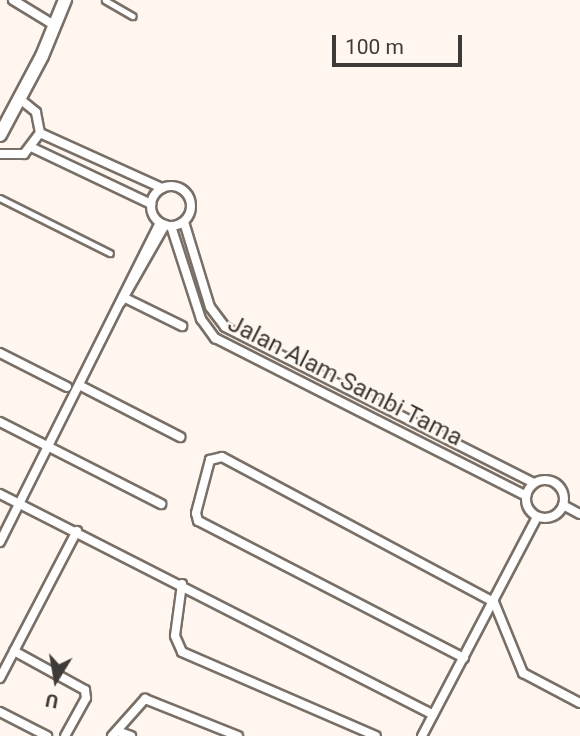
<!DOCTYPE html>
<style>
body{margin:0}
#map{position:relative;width:580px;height:736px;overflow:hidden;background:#fef6ef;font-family:Roboto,sans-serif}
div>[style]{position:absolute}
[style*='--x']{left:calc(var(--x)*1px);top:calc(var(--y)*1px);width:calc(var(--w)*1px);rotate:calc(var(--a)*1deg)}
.roads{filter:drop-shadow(2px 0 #786f67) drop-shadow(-2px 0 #786f67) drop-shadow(0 2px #786f67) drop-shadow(0 -2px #786f67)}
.lane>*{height:4.5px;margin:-2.25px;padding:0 2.25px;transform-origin:2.25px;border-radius:2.25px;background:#fff}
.street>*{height:8px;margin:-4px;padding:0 4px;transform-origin:4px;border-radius:4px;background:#fff}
.street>.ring{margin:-4px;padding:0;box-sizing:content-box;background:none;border:8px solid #fff;border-radius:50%}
.secondary>*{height:12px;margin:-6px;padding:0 6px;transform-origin:6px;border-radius:6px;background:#fff}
span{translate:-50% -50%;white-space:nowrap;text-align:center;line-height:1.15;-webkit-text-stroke:5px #fef6ef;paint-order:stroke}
.street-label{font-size:24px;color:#3e3a37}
.north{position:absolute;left:21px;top:645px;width:70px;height:70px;-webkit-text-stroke:5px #fef6ef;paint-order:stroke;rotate:191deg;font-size:19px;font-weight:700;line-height:28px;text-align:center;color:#3e3a37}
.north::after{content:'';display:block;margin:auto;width:24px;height:32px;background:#3e3a37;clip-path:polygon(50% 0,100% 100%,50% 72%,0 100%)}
.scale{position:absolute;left:332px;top:35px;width:130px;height:32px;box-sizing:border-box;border:4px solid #3e3a37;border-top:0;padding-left:9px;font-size:21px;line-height:24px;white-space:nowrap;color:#3e3a37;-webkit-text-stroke:5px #fef6ef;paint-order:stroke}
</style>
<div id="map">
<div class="roads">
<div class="lane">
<i style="--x:105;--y:0;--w:32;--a:30"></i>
<i style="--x:0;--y:198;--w:123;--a:26.6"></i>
</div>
<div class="street">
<i style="--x:13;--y:0;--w:48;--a:31.4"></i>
<i style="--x:40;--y:133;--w:134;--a:24.3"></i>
<i style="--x:33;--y:148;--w:131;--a:25.4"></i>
<i style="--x:0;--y:154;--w:24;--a:0"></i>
<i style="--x:24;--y:154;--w:26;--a:-53"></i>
<i style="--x:40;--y:133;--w:21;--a:-101"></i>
<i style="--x:36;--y:112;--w:19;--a:-141"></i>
<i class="ring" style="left:151px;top:186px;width:32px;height:32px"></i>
<i style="--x:184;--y:222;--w:89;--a:73"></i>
<i style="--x:210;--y:307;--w:25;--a:53"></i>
<i style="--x:225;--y:327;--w:346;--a:26.8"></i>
<i style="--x:171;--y:226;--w:98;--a:72.1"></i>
<i style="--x:201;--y:319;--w:24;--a:54"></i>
<i style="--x:215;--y:338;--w:349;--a:26.9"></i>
<i style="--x:123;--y:297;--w:66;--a:26.2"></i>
<i style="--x:121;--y:302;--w:89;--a:-60.3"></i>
<i style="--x:0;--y:353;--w:75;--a:26.9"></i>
<i style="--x:79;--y:385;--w:114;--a:27.2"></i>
<i style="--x:0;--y:422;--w:181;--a:27"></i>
<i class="ring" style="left:526px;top:480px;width:30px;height:30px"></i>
<i style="--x:0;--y:494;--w:486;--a:27"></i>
<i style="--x:563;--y:505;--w:19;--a:28"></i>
<i style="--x:0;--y:542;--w:357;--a:-63.4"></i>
<i style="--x:182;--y:584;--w:52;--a:97.7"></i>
<i style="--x:175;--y:636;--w:17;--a:66"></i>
<i style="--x:182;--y:652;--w:211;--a:23.4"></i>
<i style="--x:14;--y:651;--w:81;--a:28.8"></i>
<i style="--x:85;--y:690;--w:8;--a:83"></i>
<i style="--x:86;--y:698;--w:43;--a:118.9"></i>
<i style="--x:464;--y:658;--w:299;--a:-152.7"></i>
<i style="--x:198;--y:521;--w:8;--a:-104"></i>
<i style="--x:196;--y:513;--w:55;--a:-75.2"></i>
<i style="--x:210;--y:460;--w:12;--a:-14"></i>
<i style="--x:222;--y:457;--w:308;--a:28.1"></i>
<i style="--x:494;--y:602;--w:77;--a:67.8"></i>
<i style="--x:523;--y:673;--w:64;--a:27.8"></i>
<i style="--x:0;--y:678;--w:166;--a:-62.4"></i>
<i style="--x:0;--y:712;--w:53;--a:27.1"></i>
<i style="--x:117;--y:731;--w:15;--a:20"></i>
<i style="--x:112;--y:736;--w:50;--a:-48.3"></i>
<i style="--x:145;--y:699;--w:100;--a:21.7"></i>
<i style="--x:422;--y:736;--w:247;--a:-62.3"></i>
</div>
<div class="secondary">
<i style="--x:0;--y:135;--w:89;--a:-62"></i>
<i style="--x:42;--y:56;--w:61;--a:-67.7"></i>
</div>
</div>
<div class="street-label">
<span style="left:345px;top:381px;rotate:27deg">Jalan Alam Sambi Tama</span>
</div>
<div class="north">U</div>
<div class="scale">100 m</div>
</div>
